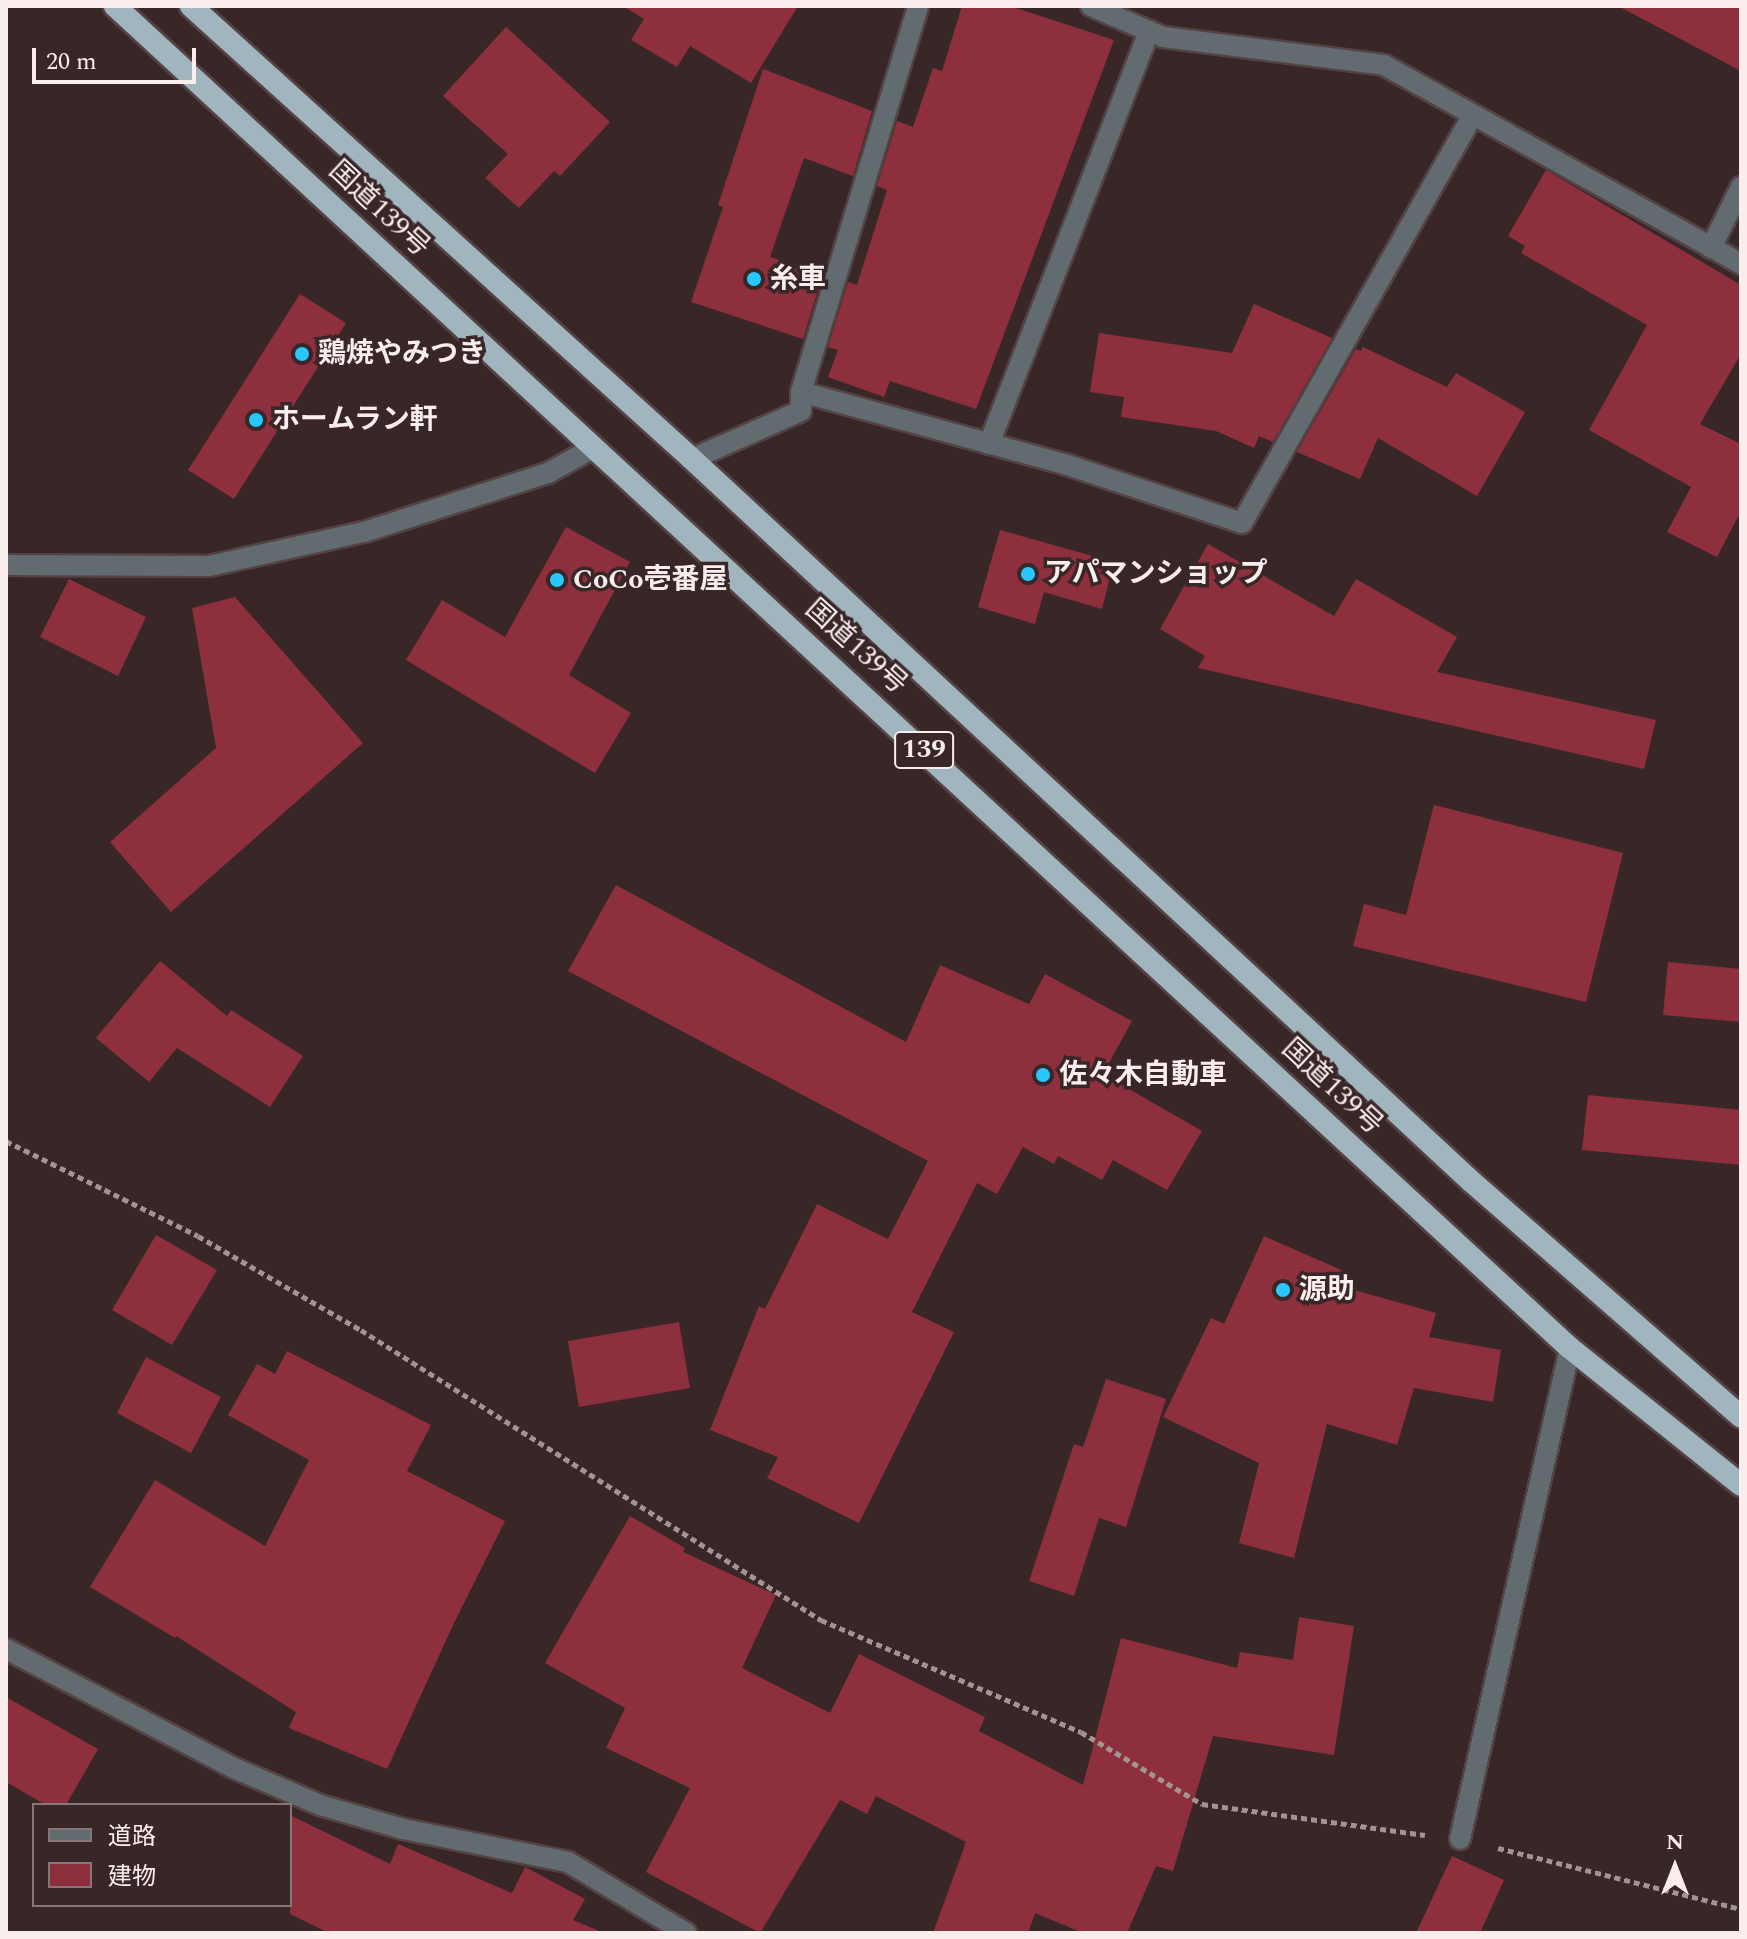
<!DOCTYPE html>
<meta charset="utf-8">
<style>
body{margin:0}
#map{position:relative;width:1747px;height:1939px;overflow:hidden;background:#392728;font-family:Spectral,"Noto Sans JP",serif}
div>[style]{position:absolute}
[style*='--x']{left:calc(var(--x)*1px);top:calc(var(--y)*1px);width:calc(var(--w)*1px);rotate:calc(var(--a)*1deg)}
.building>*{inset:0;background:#8e2f3d}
.path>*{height:5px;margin-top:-2.5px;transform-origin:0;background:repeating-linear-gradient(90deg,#a39494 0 6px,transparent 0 10px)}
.roads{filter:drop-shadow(2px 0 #544344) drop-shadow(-2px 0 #544344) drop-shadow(0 2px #544344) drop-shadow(0 -2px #544344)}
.minor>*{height:20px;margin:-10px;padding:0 10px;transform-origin:10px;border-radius:10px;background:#626b6f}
.trunk>*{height:22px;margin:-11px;padding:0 11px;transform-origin:11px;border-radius:11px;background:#a1b5be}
.dots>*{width:22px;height:22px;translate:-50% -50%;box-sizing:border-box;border:4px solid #392728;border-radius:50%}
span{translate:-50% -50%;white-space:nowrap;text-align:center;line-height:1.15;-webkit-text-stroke:7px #392728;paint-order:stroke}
.shield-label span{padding:2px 6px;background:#392728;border:2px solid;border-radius:6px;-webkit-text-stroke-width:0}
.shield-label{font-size:26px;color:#faeded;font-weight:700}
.street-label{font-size:28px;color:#faeded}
.poi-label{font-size:28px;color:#faeded;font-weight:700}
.left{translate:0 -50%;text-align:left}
.frame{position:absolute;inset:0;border:8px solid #faeded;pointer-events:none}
.legend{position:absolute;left:32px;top:1803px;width:260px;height:104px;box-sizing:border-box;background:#392728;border:2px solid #867677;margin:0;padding:10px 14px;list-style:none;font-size:24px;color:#faeded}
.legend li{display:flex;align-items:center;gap:16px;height:40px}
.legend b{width:40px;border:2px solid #867677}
.north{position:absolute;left:1635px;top:1827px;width:80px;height:80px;-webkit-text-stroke:6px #392728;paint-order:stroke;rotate:0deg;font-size:22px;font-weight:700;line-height:32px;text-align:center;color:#faeded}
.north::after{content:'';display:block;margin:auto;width:28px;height:36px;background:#faeded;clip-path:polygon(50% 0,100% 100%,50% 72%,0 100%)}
.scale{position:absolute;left:32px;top:48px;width:164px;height:36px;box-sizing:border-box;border:4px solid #faeded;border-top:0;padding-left:10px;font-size:24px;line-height:28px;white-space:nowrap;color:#faeded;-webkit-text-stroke:6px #392728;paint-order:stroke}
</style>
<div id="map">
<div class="building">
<i style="clip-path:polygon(623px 6px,798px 6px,751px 83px,690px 46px,677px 67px,631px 40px,644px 19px)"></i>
<i style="clip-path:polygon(962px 6px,1010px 6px,1114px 40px,976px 409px,890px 381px,884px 397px,828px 377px,838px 350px,828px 347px,848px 282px,857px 285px,887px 190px,877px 186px,897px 121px,913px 127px,933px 68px,942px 71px)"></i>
<i style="clip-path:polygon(1618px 6px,1741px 6px,1741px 71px)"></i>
<i style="clip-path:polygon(506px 27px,610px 122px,560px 176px,554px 171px,519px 208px,485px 178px,508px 154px,443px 96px)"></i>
<i style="clip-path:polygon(763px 69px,872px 111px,853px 176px,804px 158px,770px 257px,823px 274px,803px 339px,691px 302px,723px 207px,718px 205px)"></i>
<i style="clip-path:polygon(1546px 170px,1741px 285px,1741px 354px,1700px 424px,1741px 444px,1741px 511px,1717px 557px,1667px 532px,1691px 487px,1589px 430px,1647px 325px,1521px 253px,1525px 246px,1508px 236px)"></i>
<i style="clip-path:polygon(300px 294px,346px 323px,234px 499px,188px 470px)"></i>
<i style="clip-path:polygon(1254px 304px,1332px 338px,1273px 442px,1259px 436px,1254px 448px,1216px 431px,1121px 417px,1124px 397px,1090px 392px,1099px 333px,1232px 353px)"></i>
<i style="clip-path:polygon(1363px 347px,1447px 387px,1456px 373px,1525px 412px,1477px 496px,1378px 438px,1360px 479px,1297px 452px,1356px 349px,1361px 351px)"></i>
<i style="clip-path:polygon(566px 527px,630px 562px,569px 675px,631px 713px,595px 773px,406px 660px,442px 600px,505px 637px)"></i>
<i style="clip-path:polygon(1000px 530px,1114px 562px,1102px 609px,1044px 592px,1035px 624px,978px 607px)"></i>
<i style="clip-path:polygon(1208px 544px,1334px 616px,1356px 579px,1457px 637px,1437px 672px,1656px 720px,1644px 769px,1198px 668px,1205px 656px,1160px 629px)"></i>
<i style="clip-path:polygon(69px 579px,146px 617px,118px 676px,40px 637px)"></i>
<i style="clip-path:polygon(235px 597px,363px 743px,171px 912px,110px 842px,216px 748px,192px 608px)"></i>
<i style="clip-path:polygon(1434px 805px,1623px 853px,1586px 1002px,1353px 946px,1364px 904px,1406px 915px)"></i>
<i style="clip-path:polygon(616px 885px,906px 1042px,940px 965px,1029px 1004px,1045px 974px,1132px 1021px,1103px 1074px,1202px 1131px,1167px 1190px,1113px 1160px,1102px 1180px,1058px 1156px,1054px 1164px,1023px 1147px,997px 1194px,977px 1183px,912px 1312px,954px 1332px,859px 1523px,767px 1478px,778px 1457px,710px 1430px,759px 1306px,765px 1309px,817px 1204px,888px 1239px,928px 1161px,568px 971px)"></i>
<i style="clip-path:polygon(160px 961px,227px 1016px,231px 1010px,303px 1056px,270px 1107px,177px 1048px,149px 1082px,96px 1038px)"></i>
<i style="clip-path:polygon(1668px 962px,1741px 969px,1741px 1022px,1663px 1015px)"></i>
<i style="clip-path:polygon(1588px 1095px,1741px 1110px,1741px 1165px,1582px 1150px)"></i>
<i style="clip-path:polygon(156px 1235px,217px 1270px,172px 1345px,112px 1310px)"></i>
<i style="clip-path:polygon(1264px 1236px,1346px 1272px,1340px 1286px,1436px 1313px,1429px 1337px,1501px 1350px,1493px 1402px,1414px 1388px,1397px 1445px,1327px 1424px,1294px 1558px,1239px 1543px,1259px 1463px,1163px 1417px,1211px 1318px,1224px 1324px)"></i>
<i style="clip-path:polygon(679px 1322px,690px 1388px,579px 1407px,568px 1341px)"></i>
<i style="clip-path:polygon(287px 1351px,431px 1425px,407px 1471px,505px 1521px,454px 1623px,387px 1769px,289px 1728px,296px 1712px,176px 1636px,175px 1638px,90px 1587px,155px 1480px,265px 1546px,309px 1460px,228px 1415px,257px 1364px,275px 1374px)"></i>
<i style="clip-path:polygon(146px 1357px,221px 1397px,191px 1453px,117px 1413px)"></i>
<i style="clip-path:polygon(1106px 1379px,1166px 1399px,1126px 1527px,1099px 1518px,1074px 1596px,1029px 1581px,1074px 1444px,1083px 1447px)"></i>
<i style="clip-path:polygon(630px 1516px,685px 1548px,683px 1552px,776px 1595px,742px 1668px,830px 1713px,859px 1654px,985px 1717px,979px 1731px,1083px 1785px,1121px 1638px,1237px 1668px,1240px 1652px,1293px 1660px,1299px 1617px,1354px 1626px,1334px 1755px,1213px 1736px,1173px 1871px,1156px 1866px,1127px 1933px,1083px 1933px,1035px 1913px,1028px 1933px,933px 1933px,966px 1842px,876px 1796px,867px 1814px,840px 1800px,760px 1933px,646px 1872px,690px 1788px,606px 1748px,625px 1708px,545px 1663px)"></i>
<i style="clip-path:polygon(6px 1697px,98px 1749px,66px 1805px,46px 1805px,6px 1782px)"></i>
<i style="clip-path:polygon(290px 1815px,390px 1864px,398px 1844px,512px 1893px,525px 1867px,585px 1899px,573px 1920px,604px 1933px,329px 1933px,290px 1914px)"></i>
<i style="clip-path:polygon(1452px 1856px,1504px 1880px,1480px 1933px,1416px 1933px)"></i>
</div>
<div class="path">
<i style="--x:6;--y:1141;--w:214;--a:26.3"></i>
<i style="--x:198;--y:1236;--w:188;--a:30"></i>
<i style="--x:361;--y:1330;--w:544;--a:32.23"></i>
<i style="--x:821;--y:1620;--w:283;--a:23.3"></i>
<i style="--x:1081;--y:1732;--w:141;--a:30.8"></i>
<i style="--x:1202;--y:1804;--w:225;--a:7.9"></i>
<i style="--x:1498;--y:1848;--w:251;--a:14.1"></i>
</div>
<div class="roads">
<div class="minor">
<i style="--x:1091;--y:6;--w:78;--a:23.3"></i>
<i style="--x:1163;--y:37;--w:223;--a:7.2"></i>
<i style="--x:1384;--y:65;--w:409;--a:29.1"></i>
<i style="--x:1711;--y:248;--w:68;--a:-63.8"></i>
<i style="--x:801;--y:392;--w:276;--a:15.3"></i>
<i style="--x:1067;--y:465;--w:184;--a:18.3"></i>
<i style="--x:1242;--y:523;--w:469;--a:-60.5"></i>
<i style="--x:989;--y:444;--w:443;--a:-68.8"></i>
<i style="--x:692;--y:459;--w:119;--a:-23.8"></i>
<i style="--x:801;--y:411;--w:19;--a:-90"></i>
<i style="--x:801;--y:392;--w:403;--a:-73.1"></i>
<i style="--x:6;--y:565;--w:203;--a:0.3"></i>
<i style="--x:209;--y:566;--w:159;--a:-12.4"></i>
<i style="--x:364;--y:532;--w:193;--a:-17.8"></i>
<i style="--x:548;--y:473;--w:51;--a:-29.1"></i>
<i style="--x:6;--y:1649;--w:257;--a:27.6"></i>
<i style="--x:234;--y:1768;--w:94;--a:23.3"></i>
<i style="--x:320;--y:1805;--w:86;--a:16.1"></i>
<i style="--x:403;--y:1829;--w:168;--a:11.3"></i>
<i style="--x:568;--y:1862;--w:138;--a:31"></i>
<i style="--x:1460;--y:1839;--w:503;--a:-77.37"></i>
</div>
<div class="trunk">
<i style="--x:115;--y:6;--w:1979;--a:42.69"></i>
<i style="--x:1570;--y:1348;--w:219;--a:38.7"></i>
<i style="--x:191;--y:6;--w:675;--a:42.12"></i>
<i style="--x:692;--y:459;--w:1064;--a:42.83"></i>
<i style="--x:1472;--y:1182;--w:357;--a:41.1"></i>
</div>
</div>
<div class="dots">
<i style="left:754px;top:279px;background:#28c8ff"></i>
<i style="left:302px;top:354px;background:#28c8ff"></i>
<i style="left:256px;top:420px;background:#28c8ff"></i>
<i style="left:1028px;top:574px;background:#28c8ff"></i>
<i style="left:557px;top:580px;background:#28c8ff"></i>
<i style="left:1043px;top:1075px;background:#28c8ff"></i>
<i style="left:1283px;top:1290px;background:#28c8ff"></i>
</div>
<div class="shield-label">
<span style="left:924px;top:750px">139</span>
</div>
<div class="street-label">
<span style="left:379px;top:209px;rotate:43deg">国道139号</span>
<span style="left:856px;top:647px;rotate:42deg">国道139号</span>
<span style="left:1332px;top:1087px;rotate:43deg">国道139号</span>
</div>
<div class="poi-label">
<span class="left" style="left:770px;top:279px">糸車</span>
<span class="left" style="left:318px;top:354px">鶏焼やみつき</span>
<span class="left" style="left:272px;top:420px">ホームラン軒</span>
<span class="left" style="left:1044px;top:574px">アパマンショップ</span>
<span class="left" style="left:573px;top:580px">CoCo壱番屋</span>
<span class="left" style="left:1059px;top:1075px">佐々木自動車</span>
<span class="left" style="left:1299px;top:1290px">源助</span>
</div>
<div class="frame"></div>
<ul class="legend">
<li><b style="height:10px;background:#626b6f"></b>道路</li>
<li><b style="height:22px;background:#8e2f3d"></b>建物</li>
</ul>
<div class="north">N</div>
<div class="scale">20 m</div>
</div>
